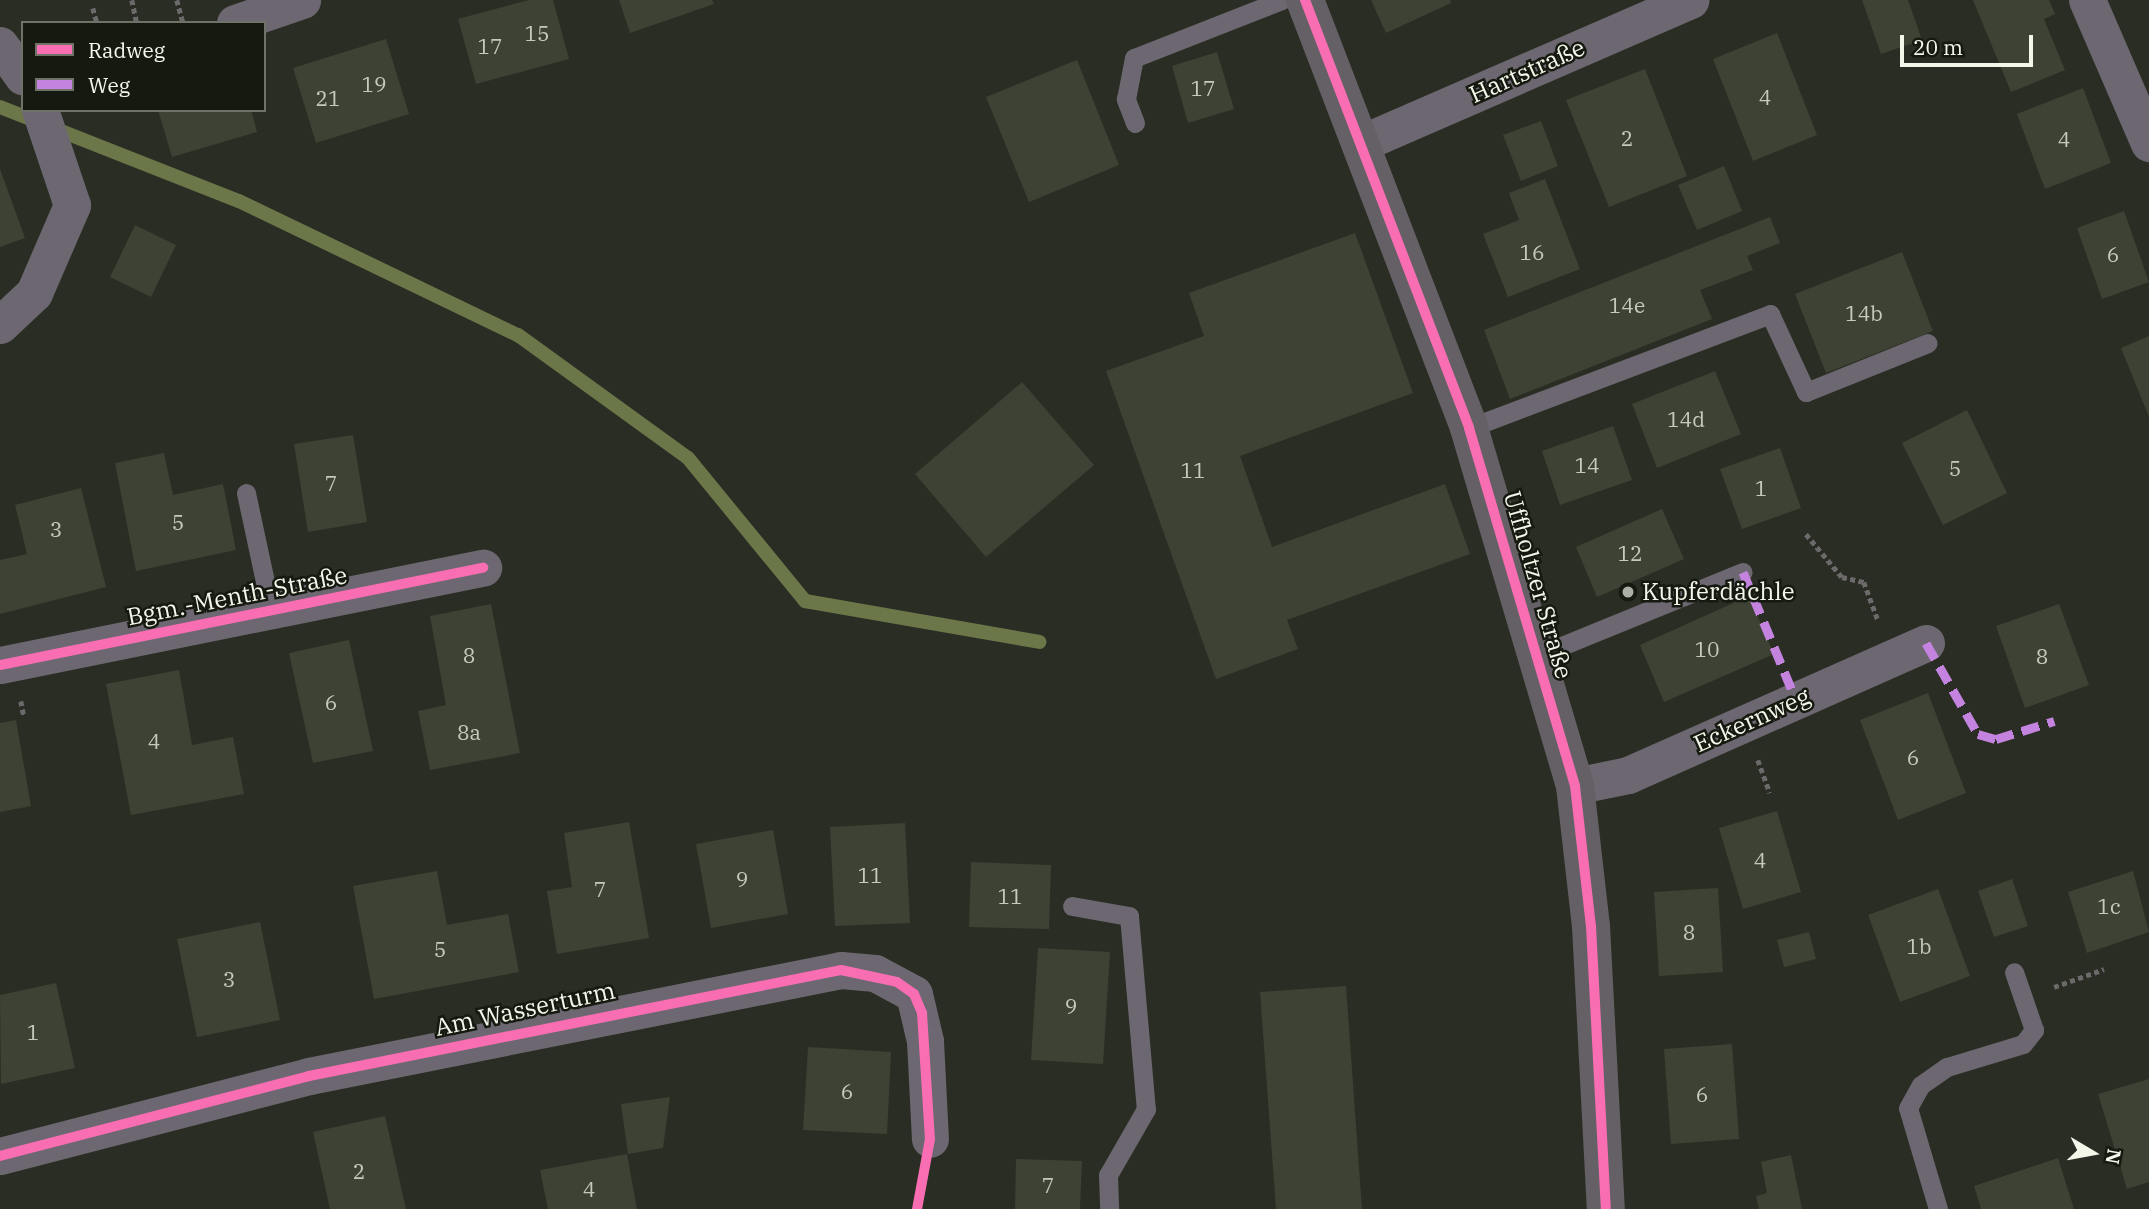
<!DOCTYPE html>
<meta charset="utf-8">
<style>
body{margin:0}
#map{position:relative;width:2149px;height:1209px;overflow:hidden;background:#2a2d23;font-family:"IBM Plex Serif",serif}
div>[style]{position:absolute}
[style*='--x']{left:calc(var(--x)*1px);top:calc(var(--y)*1px);width:calc(var(--w)*1px);rotate:calc(var(--a)*1deg)}
.stream>*{height:14px;margin:-7px;padding:0 7px;transform-origin:7px;border-radius:7px;background:#6b7749}
.building>*{inset:0;background:#3e4234}
.path>*{height:4.5px;margin-top:-2.25px;transform-origin:0;background:repeating-linear-gradient(90deg,#6b696a 0 5px,transparent 0 8.5px)}
.lane>*{height:19px;margin:-9.5px;padding:0 9.5px;transform-origin:9.5px;border-radius:9.5px;background:#6c6770}
.street>*{height:37px;margin:-18.5px;padding:0 18.5px;transform-origin:18.5px;border-radius:18.5px;background:#6c6770}
.secondary>*{height:38px;margin:-19px;padding:0 19px;transform-origin:19px;border-radius:19px;background:#656065}
.quiet>*{height:9px;margin-top:-4.5px;transform-origin:0;background:repeating-linear-gradient(90deg,#c483df 0 18px,transparent 0 27px)}
.cycleway>*{height:10px;margin:-5px;padding:0 5px;transform-origin:5px;border-radius:5px;background:#f96db3}
.dots>*{width:19px;height:19px;translate:-50% -50%;box-sizing:border-box;border:4px solid #161910;border-radius:50%}
span{translate:-50% -50%;white-space:nowrap;text-align:center;line-height:1.15;-webkit-text-stroke:5px #161910;paint-order:stroke}
.number-label{font-size:21px;color:#c5cabc}
.number-label span{-webkit-text-stroke-width:0}
.street-label{font-size:24px;color:#f2f7ea}
.poi-label{font-size:24px;color:#f2f7ea}
.left{translate:0 -50%;text-align:left}
.legend{position:absolute;left:21px;top:21px;width:245px;height:91px;box-sizing:border-box;background:#161910;border:2px solid #6e7267;margin:0;padding:9px 12px;list-style:none;font-size:21px;color:#f2f7ea}
.legend li{display:flex;align-items:center;gap:14px;height:35px}
.legend b{width:35px;border:2px solid #6e7267}
.north{position:absolute;left:2058px;top:1118px;width:70px;height:70px;-webkit-text-stroke:5px #161910;paint-order:stroke;rotate:100deg;font-size:19px;font-weight:700;line-height:28px;text-align:center;color:#f2f7ea}
.north::after{content:'';display:block;margin:auto;width:24px;height:32px;background:#f2f7ea;clip-path:polygon(50% 0,100% 100%,50% 72%,0 100%)}
.scale{position:absolute;left:1900px;top:35px;width:133px;height:32px;box-sizing:border-box;border:4px solid #f2f7ea;border-top:0;padding-left:9px;font-size:21px;line-height:24px;white-space:nowrap;color:#f2f7ea;-webkit-text-stroke:5px #161910;paint-order:stroke}
</style>
<div id="map">
<div class="stream">
<i style="--x:0;--y:107;--w:257;--a:21.5"></i>
<i style="--x:239;--y:201;--w:310;--a:25.7"></i>
<i style="--x:518;--y:335;--w:210;--a:35.9"></i>
<i style="--x:688;--y:458;--w:185;--a:50.7"></i>
<i style="--x:805;--y:601;--w:238;--a:9.9"></i>
</div>
<div class="building">
<i style="clip-path:polygon(529px 0,553px 0,569px 59px,476px 84px,458px 19px)"></i>
<i style="clip-path:polygon(619px 0,712px 0,714px 4px,630px 33px)"></i>
<i style="clip-path:polygon(1371px 0,1450px 0,1451px 3px,1386px 33px)"></i>
<i style="clip-path:polygon(1862px 0,1908px 0,1922px 40px,1881px 54px)"></i>
<i style="clip-path:polygon(1973px 0,2049px 0,2055px 14px,2044px 19px,2065px 70px,2011px 92px)"></i>
<i style="clip-path:polygon(1777px 33px,1817px 135px,1753px 161px,1713px 59px)"></i>
<i style="clip-path:polygon(386px 39px,409px 114px,316px 143px,293px 68px)"></i>
<i style="clip-path:polygon(1217px 52px,1234px 109px,1188px 123px,1172px 66px)"></i>
<i style="clip-path:polygon(1077px 60px,1119px 165px,1029px 202px,986px 97px)"></i>
<i style="clip-path:polygon(1645px 69px,1687px 176px,1609px 207px,1566px 100px)"></i>
<i style="clip-path:polygon(2083px 88px,2111px 163px,2045px 189px,2017px 114px)"></i>
<i style="clip-path:polygon(158px 110px,251px 110px,257px 132px,172px 157px)"></i>
<i style="clip-path:polygon(1541px 121px,1558px 166px,1521px 181px,1503px 135px)"></i>
<i style="clip-path:polygon(1724px 166px,1742px 211px,1697px 230px,1678px 185px)"></i>
<i style="clip-path:polygon(0 169px,25px 238px,0 247px)"></i>
<i style="clip-path:polygon(1545px 179px,1580px 269px,1508px 297px,1483px 234px,1519px 220px,1509px 193px)"></i>
<i style="clip-path:polygon(2124px 211px,2149px 282px,2102px 299px,2077px 228px)"></i>
<i style="clip-path:polygon(1770px 217px,1780px 243px,1747px 256px,1753px 270px,1700px 290px,1712px 319px,1510px 399px,1484px 330px)"></i>
<i style="clip-path:polygon(135px 225px,176px 245px,151px 297px,110px 277px)"></i>
<i style="clip-path:polygon(1355px 233px,1413px 393px,1240px 456px,1272px 547px,1445px 484px,1470px 554px,1287px 620px,1298px 649px,1216px 679px,1106px 371px,1204px 336px,1189px 293px)"></i>
<i style="clip-path:polygon(1902px 252px,1933px 331px,1826px 373px,1795px 294px)"></i>
<i style="clip-path:polygon(2149px 336px,2149px 417px,2121px 348px)"></i>
<i style="clip-path:polygon(1715px 371px,1741px 434px,1657px 468px,1632px 404px)"></i>
<i style="clip-path:polygon(1022px 382px,1094px 465px,986px 557px,915px 474px)"></i>
<i style="clip-path:polygon(1967px 410px,2007px 493px,1943px 525px,1902px 443px)"></i>
<i style="clip-path:polygon(1613px 426px,1632px 480px,1560px 505px,1542px 451px)"></i>
<i style="clip-path:polygon(353px 435px,367px 522px,308px 532px,294px 444px)"></i>
<i style="clip-path:polygon(1780px 448px,1801px 508px,1742px 529px,1720px 469px)"></i>
<i style="clip-path:polygon(164px 453px,173px 495px,223px 484px,236px 550px,136px 571px,115px 463px)"></i>
<i style="clip-path:polygon(81px 488px,106px 587px,0 614px,0 560px,27px 554px,15px 505px)"></i>
<i style="clip-path:polygon(1662px 509px,1684px 559px,1597px 597px,1576px 547px)"></i>
<i style="clip-path:polygon(1749px 596px,1774px 654px,1664px 702px,1640px 645px)"></i>
<i style="clip-path:polygon(491px 604px,520px 753px,430px 770px,418px 711px,446px 705px,430px 616px)"></i>
<i style="clip-path:polygon(2059px 604px,2089px 685px,2025px 708px,1996px 626px)"></i>
<i style="clip-path:polygon(349px 640px,373px 751px,313px 763px,289px 653px)"></i>
<i style="clip-path:polygon(179px 670px,192px 745px,233px 737px,244px 794px,131px 815px,106px 684px)"></i>
<i style="clip-path:polygon(1928px 693px,1966px 793px,1898px 820px,1860px 720px)"></i>
<i style="clip-path:polygon(16px 720px,31px 806px,0 812px,0 723px)"></i>
<i style="clip-path:polygon(1777px 811px,1801px 892px,1743px 909px,1719px 828px)"></i>
<i style="clip-path:polygon(629px 822px,649px 938px,557px 954px,547px 891px,572px 887px,564px 833px)"></i>
<i style="clip-path:polygon(905px 823px,910px 923px,835px 926px,830px 827px)"></i>
<i style="clip-path:polygon(773px 830px,788px 914px,711px 928px,696px 844px)"></i>
<i style="clip-path:polygon(971px 862px,1051px 865px,1049px 929px,969px 927px)"></i>
<i style="clip-path:polygon(437px 871px,447px 925px,508px 914px,519px 972px,374px 999px,353px 886px)"></i>
<i style="clip-path:polygon(2133px 871px,2149px 932px,2087px 953px,2068px 892px)"></i>
<i style="clip-path:polygon(2012px 879px,2028px 926px,1994px 937px,1978px 891px)"></i>
<i style="clip-path:polygon(1718px 888px,1723px 972px,1659px 976px,1654px 892px)"></i>
<i style="clip-path:polygon(1938px 889px,1970px 976px,1900px 1002px,1868px 915px)"></i>
<i style="clip-path:polygon(260px 922px,280px 1020px,197px 1037px,177px 939px)"></i>
<i style="clip-path:polygon(1809px 932px,1816px 959px,1784px 967px,1777px 940px)"></i>
<i style="clip-path:polygon(1038px 948px,1110px 952px,1103px 1064px,1031px 1060px)"></i>
<i style="clip-path:polygon(56px 983px,75px 1068px,1px 1084px,0 995px)"></i>
<i style="clip-path:polygon(1346px 986px,1362px 1209px,1276px 1209px,1260px 992px)"></i>
<i style="clip-path:polygon(1732px 1044px,1739px 1139px,1671px 1144px,1664px 1049px)"></i>
<i style="clip-path:polygon(808px 1047px,891px 1052px,887px 1134px,803px 1130px)"></i>
<i style="clip-path:polygon(2149px 1079px,2149px 1182px,2127px 1189px,2098px 1094px)"></i>
<i style="clip-path:polygon(670px 1097px,663px 1148px,628px 1154px,621px 1104px)"></i>
<i style="clip-path:polygon(385px 1116px,406px 1209px,330px 1209px,313px 1132px)"></i>
<i style="clip-path:polygon(627px 1154px,637px 1209px,548px 1209px,540px 1170px)"></i>
<i style="clip-path:polygon(1791px 1155px,1802px 1209px,1759px 1209px,1756px 1196px,1767px 1193px,1761px 1162px)"></i>
<i style="clip-path:polygon(2058px 1158px,2074px 1209px,1981px 1209px,1974px 1186px)"></i>
<i style="clip-path:polygon(1016px 1159px,1082px 1161px,1080px 1209px,1015px 1209px)"></i>
</div>
<div class="path">
<i style="--x:132;--y:0;--w:24;--a:78"></i>
<i style="--x:177;--y:0;--w:24;--a:75"></i>
<i style="--x:93;--y:8;--w:16;--a:75"></i>
<i style="--x:1806;--y:534;--w:56;--a:50.1"></i>
<i style="--x:1842;--y:577;--w:23;--a:13"></i>
<i style="--x:1864;--y:582;--w:40;--a:69.8"></i>
<i style="--x:21;--y:701;--w:16;--a:79"></i>
<i style="--x:1758;--y:760;--w:35;--a:70"></i>
<i style="--x:2054;--y:987;--w:53;--a:-19.8"></i>
</div>
<div class="lane">
<i style="--x:1135;--y:123;--w:26;--a:-111"></i>
<i style="--x:1126;--y:99;--w:42;--a:-79"></i>
<i style="--x:1134;--y:58;--w:159;--a:-21.4"></i>
<i style="--x:1469;--y:428;--w:322;--a:-20.7"></i>
<i style="--x:1770;--y:314;--w:86;--a:65.2"></i>
<i style="--x:1806;--y:392;--w:131;--a:-21.9"></i>
<i style="--x:246;--y:493;--w:120;--a:77.9"></i>
<i style="--x:1537;--y:656;--w:222;--a:-22.2"></i>
<i style="--x:1072;--y:906;--w:58;--a:10"></i>
<i style="--x:1129;--y:916;--w:194;--a:85"></i>
<i style="--x:1146;--y:1109;--w:76;--a:119.9"></i>
<i style="--x:1108;--y:1175;--w:34;--a:88"></i>
<i style="--x:1938;--y:1209;--w:105;--a:-106.5"></i>
<i style="--x:1908;--y:1108;--w:26;--a:-61"></i>
<i style="--x:1921;--y:1085;--w:32;--a:-35"></i>
<i style="--x:1947;--y:1067;--w:79;--a:-16.8"></i>
<i style="--x:2023;--y:1044;--w:18;--a:-52"></i>
<i style="--x:2034;--y:1030;--w:61;--a:-109"></i>
</div>
<div class="street">
<i style="--x:2087;--y:0;--w:156;--a:66.6"></i>
<i style="--x:235;--y:23;--w:71;--a:-18.9"></i>
<i style="--x:0;--y:45;--w:39;--a:54"></i>
<i style="--x:1364;--y:142;--w:356;--a:-23.5"></i>
<i style="--x:0;--y:325;--w:47;--a:-43.3"></i>
<i style="--x:34;--y:293;--w:96;--a:-66.6"></i>
<i style="--x:72;--y:205;--w:100;--a:-108.6"></i>
<i style="--x:0;--y:665;--w:493;--a:-11.4"></i>
<i style="--x:1575;--y:786;--w:54;--a:-11.7"></i>
<i style="--x:1628;--y:775;--w:326;--a:-23.9"></i>
<i style="--x:0;--y:1156;--w:319;--a:-14.5"></i>
<i style="--x:309;--y:1076;--w:542;--a:-11.27"></i>
<i style="--x:841;--y:970;--w:34;--a:5"></i>
<i style="--x:875;--y:973;--w:44;--a:28.3"></i>
<i style="--x:914;--y:994;--w:48;--a:76.8"></i>
<i style="--x:925;--y:1041;--w:98;--a:87.1"></i>
</div>
<div class="secondary">
<i style="--x:1305;--y:0;--w:458;--a:69"></i>
<i style="--x:1469;--y:428;--w:373;--a:73.5"></i>
<i style="--x:1575;--y:786;--w:141;--a:83.5"></i>
<i style="--x:1591;--y:926;--w:283;--a:87"></i>
</div>
<div class="quiet">
<i style="--x:1743;--y:572;--w:139;--a:67.5"></i>
<i style="--x:1926;--y:643;--w:105;--a:60.3"></i>
<i style="--x:1978;--y:734;--w:19;--a:16"></i>
<i style="--x:1996;--y:739;--w:61;--a:-17.2"></i>
</div>
<div class="cycleway">
<i style="--x:1305;--y:0;--w:458;--a:69"></i>
<i style="--x:1469;--y:428;--w:373;--a:73.5"></i>
<i style="--x:1575;--y:786;--w:141;--a:83.5"></i>
<i style="--x:1591;--y:926;--w:283;--a:87"></i>
<i style="--x:0;--y:665;--w:493;--a:-11.4"></i>
<i style="--x:0;--y:1156;--w:319;--a:-14.5"></i>
<i style="--x:309;--y:1076;--w:542;--a:-11.27"></i>
<i style="--x:841;--y:970;--w:57;--a:12.1"></i>
<i style="--x:897;--y:982;--w:21;--a:35"></i>
<i style="--x:914;--y:994;--w:21;--a:67"></i>
<i style="--x:922;--y:1013;--w:126;--a:86.4"></i>
<i style="--x:930;--y:1139;--w:71;--a:100.5"></i>
</div>
<div class="dots">
<i style="left:1628px;top:592px;background:#acb0a4"></i>
</div>
<div class="number-label">
<span style="left:537px;top:33px">15</span>
<span style="left:490px;top:46px">17</span>
<span style="left:374px;top:84px">19</span>
<span style="left:1203px;top:88px">17</span>
<span style="left:1765px;top:97px">4</span>
<span style="left:328px;top:98px">21</span>
<span style="left:1627px;top:138px">2</span>
<span style="left:2064px;top:139px">4</span>
<span style="left:1532px;top:252px">16</span>
<span style="left:2113px;top:254px">6</span>
<span style="left:1627px;top:305px">14e</span>
<span style="left:1864px;top:313px">14b</span>
<span style="left:1686px;top:419px">14d</span>
<span style="left:1587px;top:465px">14</span>
<span style="left:1955px;top:468px">5</span>
<span style="left:1193px;top:470px">11</span>
<span style="left:331px;top:483px">7</span>
<span style="left:1761px;top:488px">1</span>
<span style="left:178px;top:522px">5</span>
<span style="left:56px;top:529px">3</span>
<span style="left:1630px;top:553px">12</span>
<span style="left:1707px;top:649px">10</span>
<span style="left:469px;top:655px">8</span>
<span style="left:2042px;top:656px">8</span>
<span style="left:331px;top:702px">6</span>
<span style="left:469px;top:732px">8a</span>
<span style="left:154px;top:741px">4</span>
<span style="left:1913px;top:757px">6</span>
<span style="left:1760px;top:860px">4</span>
<span style="left:870px;top:875px">11</span>
<span style="left:742px;top:879px">9</span>
<span style="left:600px;top:889px">7</span>
<span style="left:1010px;top:896px">11</span>
<span style="left:2109px;top:906px">1c</span>
<span style="left:1689px;top:932px">8</span>
<span style="left:1919px;top:946px">1b</span>
<span style="left:440px;top:949px">5</span>
<span style="left:229px;top:979px">3</span>
<span style="left:1071px;top:1006px">9</span>
<span style="left:33px;top:1032px">1</span>
<span style="left:847px;top:1091px">6</span>
<span style="left:1702px;top:1094px">6</span>
<span style="left:359px;top:1171px">2</span>
<span style="left:1048px;top:1185px">7</span>
<span style="left:589px;top:1189px">4</span>
</div>
<div class="street-label">
<span style="left:1527px;top:71px;rotate:-24deg">Hartstraße</span>
<span style="left:1538px;top:585px;rotate:74deg">Uffholtzer Straße</span>
<span style="left:237px;top:596px;rotate:-11deg">Bgm.-Menth-Straße</span>
<span style="left:1752px;top:720px;rotate:-24deg">Eckernweg</span>
<span style="left:525px;top:1009px;rotate:-12deg">Am Wasserturm</span>
</div>
<div class="poi-label">
<span class="left" style="left:1642px;top:592px">Kupferdächle</span>
</div>
<ul class="legend">
<li><b style="height:9px;background:#f96db3"></b>Radweg</li>
<li><b style="height:9px;background:#c483df"></b>Weg</li>
</ul>
<div class="north">N</div>
<div class="scale">20 m</div>
</div>
